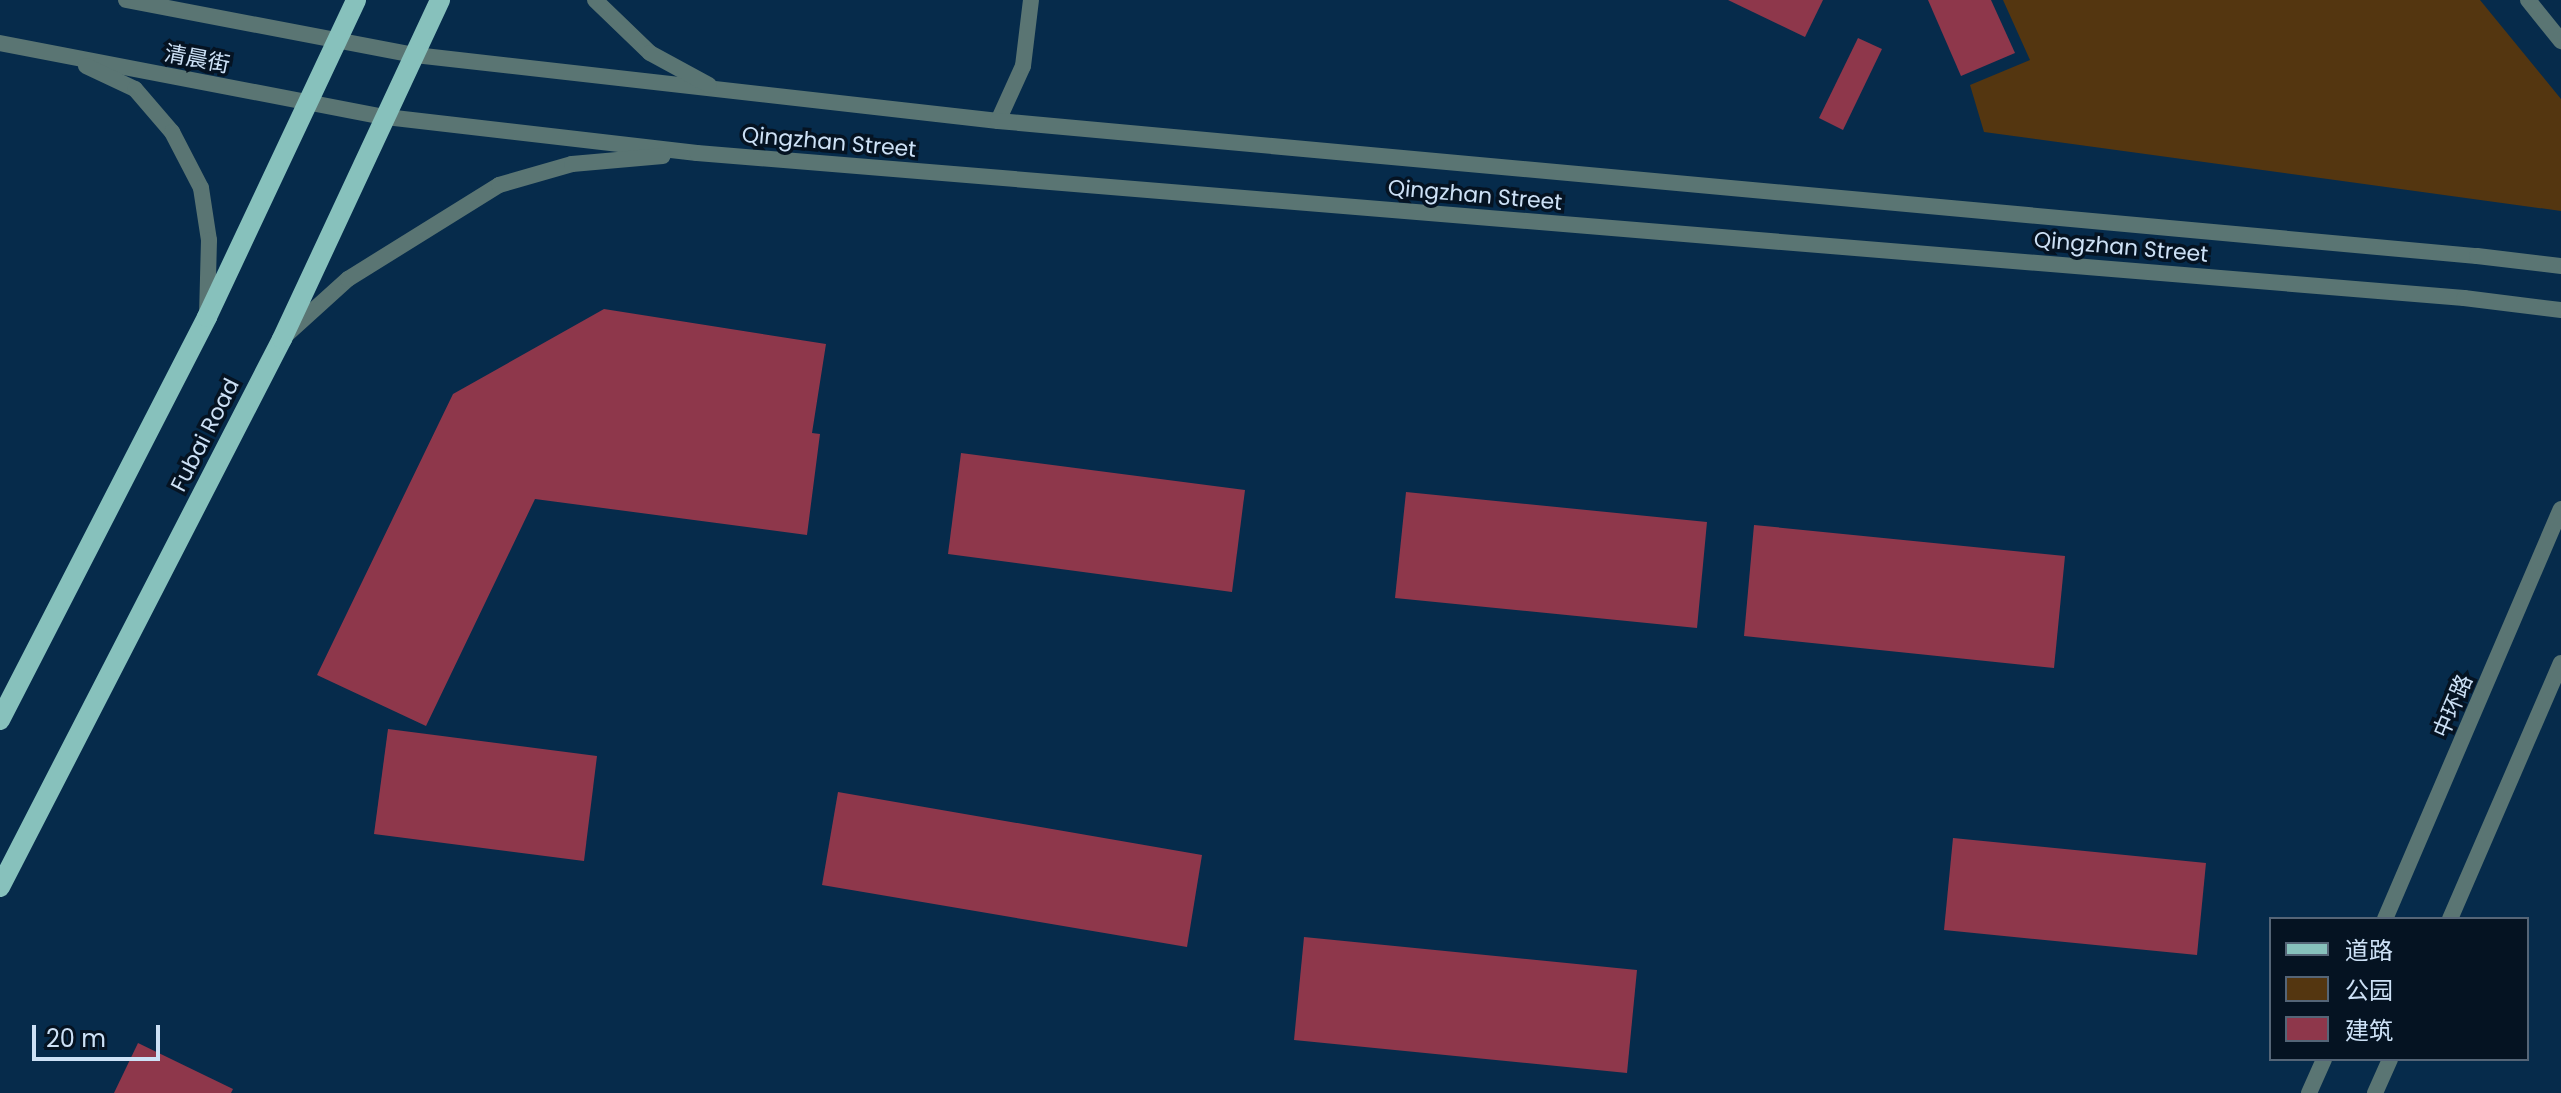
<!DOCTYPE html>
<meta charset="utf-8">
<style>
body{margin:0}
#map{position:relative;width:2561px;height:1093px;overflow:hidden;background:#062b4b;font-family:Poppins,"Noto Sans SC",sans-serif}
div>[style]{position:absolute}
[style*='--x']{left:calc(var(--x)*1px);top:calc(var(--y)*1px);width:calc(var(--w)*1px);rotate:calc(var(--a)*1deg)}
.green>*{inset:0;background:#543610}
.building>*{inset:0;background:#8e374b}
.minor>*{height:16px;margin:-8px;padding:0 8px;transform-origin:8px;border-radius:8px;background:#5a7573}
.tertiary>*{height:16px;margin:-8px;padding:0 8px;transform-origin:8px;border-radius:8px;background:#5a7573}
.primary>*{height:20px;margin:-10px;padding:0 10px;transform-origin:10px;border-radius:10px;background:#87c1bc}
span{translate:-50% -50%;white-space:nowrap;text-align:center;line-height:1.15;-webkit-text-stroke:7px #051322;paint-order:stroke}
.street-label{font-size:22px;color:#cde1f6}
.legend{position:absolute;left:2269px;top:917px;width:260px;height:144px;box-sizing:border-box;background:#051322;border:2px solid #556577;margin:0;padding:10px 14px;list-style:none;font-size:24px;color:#cde1f6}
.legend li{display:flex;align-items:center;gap:16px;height:40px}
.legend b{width:40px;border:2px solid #556577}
.scale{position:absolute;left:32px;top:1025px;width:128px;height:36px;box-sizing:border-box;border:4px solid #cde1f6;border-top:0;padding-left:10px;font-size:24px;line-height:28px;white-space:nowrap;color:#cde1f6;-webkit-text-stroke:6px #051322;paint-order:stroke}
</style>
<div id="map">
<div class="green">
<i style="clip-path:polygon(2003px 0,2480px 0,2561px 99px,2561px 211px,1984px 132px,1970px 85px,2030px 60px)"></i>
</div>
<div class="building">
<i style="clip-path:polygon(1728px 0,1823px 0,1805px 37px)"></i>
<i style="clip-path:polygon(1928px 0,1991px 0,2015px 53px,1961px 76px)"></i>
<i style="clip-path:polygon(1858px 38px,1882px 49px,1843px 130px,1819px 118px)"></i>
<i style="clip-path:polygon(604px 309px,826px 344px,812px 433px,820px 434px,807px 535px,535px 499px,426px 726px,317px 675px,453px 394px)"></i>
<i style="clip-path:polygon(961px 453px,1245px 490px,1232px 592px,948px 554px)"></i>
<i style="clip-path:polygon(1406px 492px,1707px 522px,1697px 628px,1395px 598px)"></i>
<i style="clip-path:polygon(1754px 525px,2065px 556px,2054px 668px,1744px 636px)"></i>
<i style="clip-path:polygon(388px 729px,597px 756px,584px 861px,374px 834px)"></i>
<i style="clip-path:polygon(838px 792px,1202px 855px,1187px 947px,822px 885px)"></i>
<i style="clip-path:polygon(1953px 838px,2206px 863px,2197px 955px,1944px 930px)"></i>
<i style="clip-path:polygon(1304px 937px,1637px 970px,1627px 1073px,1294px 1040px)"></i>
<i style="clip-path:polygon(138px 1043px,233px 1089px,231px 1093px,114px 1093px)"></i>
</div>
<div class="minor">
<i style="--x:2528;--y:0;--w:53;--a:51.2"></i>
<i style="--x:998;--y:121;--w:60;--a:-65.6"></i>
<i style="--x:1023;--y:66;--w:66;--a:-83.1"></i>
</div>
<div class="tertiary">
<i style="--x:126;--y:0;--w:294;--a:10.8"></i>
<i style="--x:415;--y:55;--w:587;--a:6.46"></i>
<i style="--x:998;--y:121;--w:1485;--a:5.22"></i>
<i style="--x:2477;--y:256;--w:85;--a:6.8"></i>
<i style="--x:595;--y:0;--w:76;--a:43.9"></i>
<i style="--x:650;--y:53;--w:67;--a:28.5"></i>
<i style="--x:0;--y:43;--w:393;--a:10.9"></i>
<i style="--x:386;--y:117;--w:313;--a:6.6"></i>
<i style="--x:697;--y:153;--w:1773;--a:4.69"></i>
<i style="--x:2464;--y:298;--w:98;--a:7.1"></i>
<i style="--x:86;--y:66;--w:54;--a:25.1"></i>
<i style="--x:135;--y:89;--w:57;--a:49.3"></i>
<i style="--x:172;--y:132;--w:63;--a:62.6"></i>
<i style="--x:201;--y:188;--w:53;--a:81.3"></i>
<i style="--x:209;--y:240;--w:74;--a:91.5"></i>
<i style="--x:286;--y:335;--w:84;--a:-42.1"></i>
<i style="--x:348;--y:279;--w:178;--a:-31.9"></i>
<i style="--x:499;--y:185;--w:76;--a:-16"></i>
<i style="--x:572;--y:164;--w:91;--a:-5"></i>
<i style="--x:2385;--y:919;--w:446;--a:-66.8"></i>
<i style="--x:2450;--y:919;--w:279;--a:-66.6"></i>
<i style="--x:2309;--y:1093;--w:37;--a:-66"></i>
<i style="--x:2375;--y:1093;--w:37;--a:-66"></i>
</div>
<div class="primary">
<i style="--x:0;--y:720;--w:453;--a:-62.8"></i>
<i style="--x:207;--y:317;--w:350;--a:-64.8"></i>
<i style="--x:0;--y:887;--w:616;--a:-62.77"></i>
<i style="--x:282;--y:339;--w:374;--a:-65"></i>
</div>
<div class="street-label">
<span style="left:197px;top:59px;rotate:11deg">清晨街</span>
<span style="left:829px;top:142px;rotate:5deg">Qingzhan Street</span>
<span style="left:1475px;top:195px;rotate:5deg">Qingzhan Street</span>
<span style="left:2121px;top:247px;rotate:5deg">Qingzhan Street</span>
<span style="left:205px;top:435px;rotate:-63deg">Fubai Road</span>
<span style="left:2453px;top:706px;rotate:-67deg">中环路</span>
</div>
<ul class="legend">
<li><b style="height:10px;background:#87c1bc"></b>道路</li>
<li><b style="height:22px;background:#543610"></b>公园</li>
<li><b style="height:22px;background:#8e374b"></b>建筑</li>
</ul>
<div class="scale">20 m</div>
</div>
